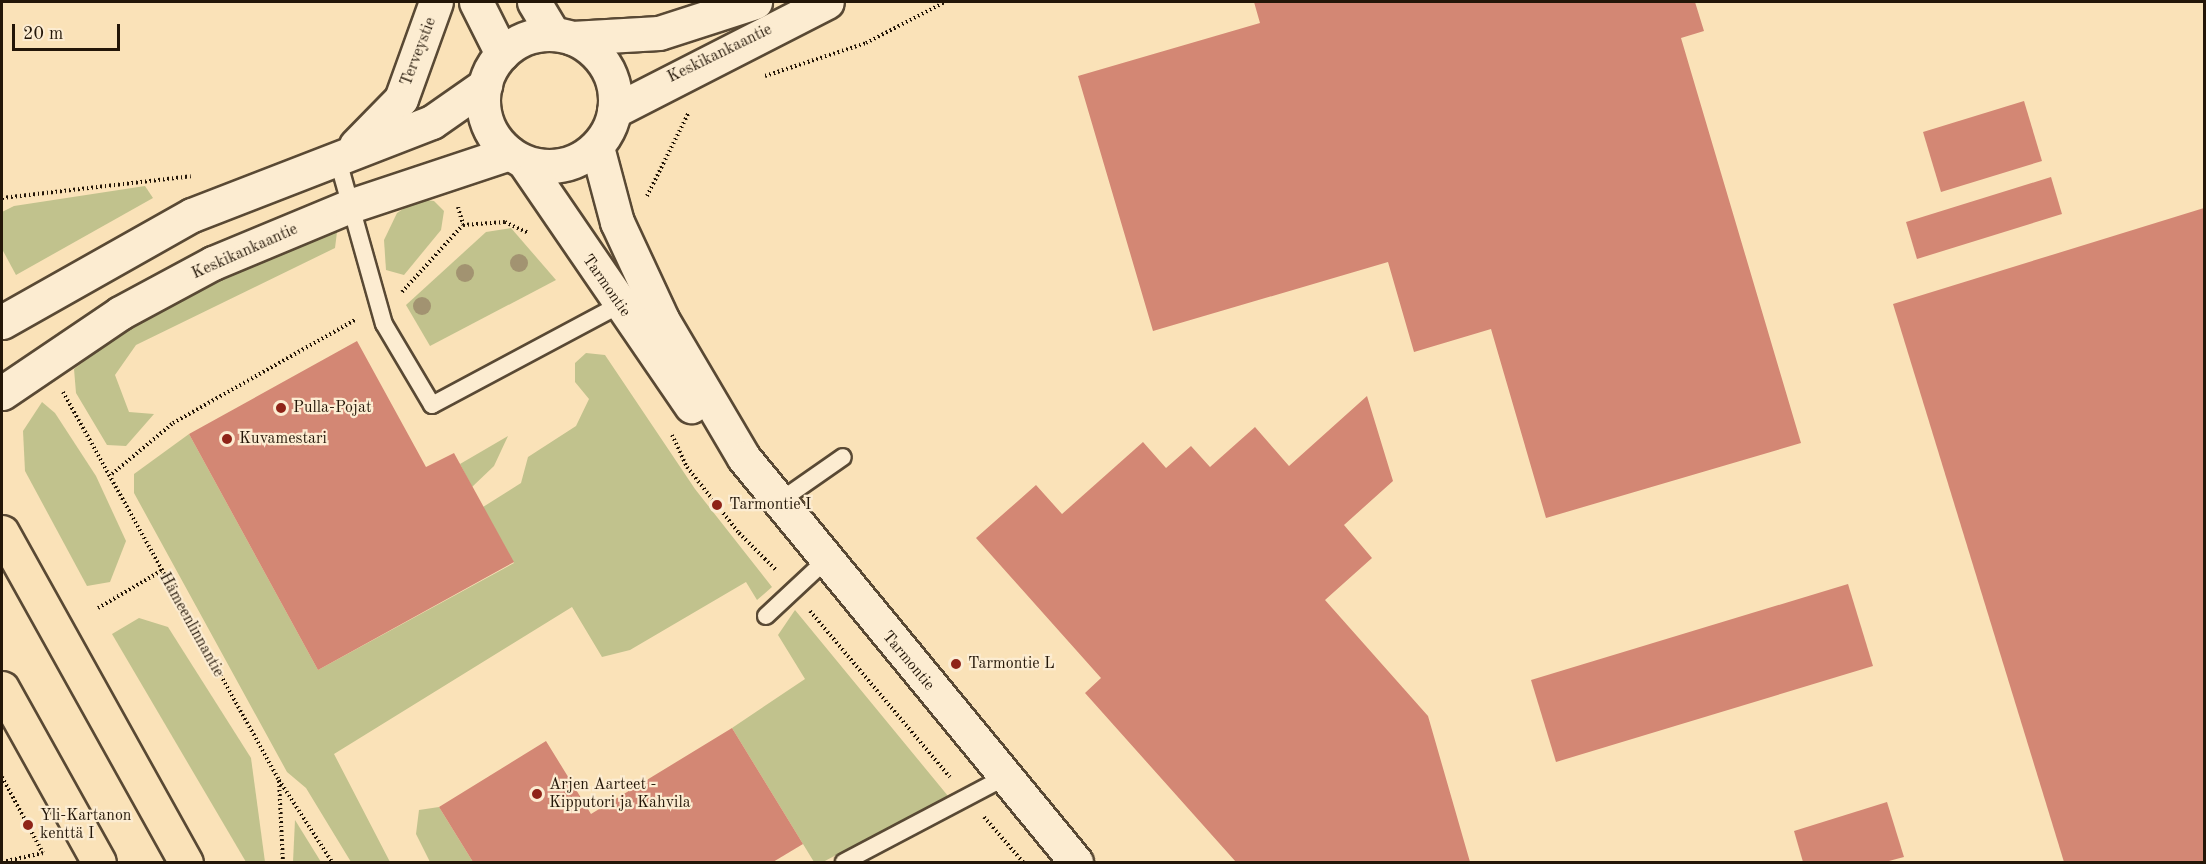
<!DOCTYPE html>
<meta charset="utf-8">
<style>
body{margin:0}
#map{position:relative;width:2206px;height:864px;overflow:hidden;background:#fae2b8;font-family:"Old Standard TT",serif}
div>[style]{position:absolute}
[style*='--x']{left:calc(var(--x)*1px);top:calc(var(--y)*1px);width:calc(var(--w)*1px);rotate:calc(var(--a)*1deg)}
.green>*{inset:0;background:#c1c28d}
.building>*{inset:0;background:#d38774}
.path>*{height:4px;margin-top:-2px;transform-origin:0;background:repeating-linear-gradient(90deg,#231608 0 1.5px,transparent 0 4.5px)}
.roads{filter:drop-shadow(2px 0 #594934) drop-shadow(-2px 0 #594934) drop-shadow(0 2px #594934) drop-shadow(0 -2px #594934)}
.lane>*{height:16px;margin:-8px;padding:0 8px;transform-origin:8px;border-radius:8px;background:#fcecd1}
.secondary>*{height:33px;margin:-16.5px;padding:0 16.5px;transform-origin:16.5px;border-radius:16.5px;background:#fcecd1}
.secondary>.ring{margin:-16.5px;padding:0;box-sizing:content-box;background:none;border:33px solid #fcecd1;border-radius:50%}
.primary>*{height:33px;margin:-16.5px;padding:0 16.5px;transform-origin:16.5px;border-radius:16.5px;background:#fae2b8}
.trees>*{width:18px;height:18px;margin:-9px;border-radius:50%;background:#a29371}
.dots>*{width:16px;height:16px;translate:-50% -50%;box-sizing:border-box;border:3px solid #fcecd1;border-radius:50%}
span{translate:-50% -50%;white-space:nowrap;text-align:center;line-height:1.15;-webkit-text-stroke:4.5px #fcecd1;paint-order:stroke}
.street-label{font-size:16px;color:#231608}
.poi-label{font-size:16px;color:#231608}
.left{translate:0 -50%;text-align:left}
.frame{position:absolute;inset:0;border:3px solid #231608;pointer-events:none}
.scale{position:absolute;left:12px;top:24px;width:108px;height:27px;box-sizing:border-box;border:3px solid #231608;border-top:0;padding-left:8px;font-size:18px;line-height:21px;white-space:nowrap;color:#231608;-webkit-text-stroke:4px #fcecd1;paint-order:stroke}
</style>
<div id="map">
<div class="green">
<i style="clip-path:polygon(145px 186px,153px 198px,16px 275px,2px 249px,2px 212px,14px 206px)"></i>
<i style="clip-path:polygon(418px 199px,434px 201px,444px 211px,441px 230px,404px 275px,386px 270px,384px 240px,397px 213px)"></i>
<i style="clip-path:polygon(511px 228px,556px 280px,430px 346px,406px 305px,486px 232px)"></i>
<i style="clip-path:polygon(326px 229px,337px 232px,335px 248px,136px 345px,115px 375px,129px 412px,154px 414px,126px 446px,107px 445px,76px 393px,74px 369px,113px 339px,186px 298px)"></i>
<i style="clip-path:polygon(586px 353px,605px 355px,695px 489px,772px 587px,757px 600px,746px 582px,630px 650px,602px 657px,572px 607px,334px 754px,390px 862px,351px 862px,306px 788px,287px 772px,134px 493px,134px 474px,189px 434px,318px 670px,514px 563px,483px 507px,521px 483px,528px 457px,576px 426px,589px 399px,575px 382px,575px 363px)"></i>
<i style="clip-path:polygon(42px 402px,55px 413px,96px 476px,126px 541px,110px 582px,87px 586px,25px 471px,23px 431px)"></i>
<i style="clip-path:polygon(508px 436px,494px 466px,472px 487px,460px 464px)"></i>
<i style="clip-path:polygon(795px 610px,948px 796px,823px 862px,814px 862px,732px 728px,805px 679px,778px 635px)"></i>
<i style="clip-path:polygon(139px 618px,168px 627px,251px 758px,265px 862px,246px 862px,112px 634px)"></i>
<i style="clip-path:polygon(439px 807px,473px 862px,430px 862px,416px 834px,419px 810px)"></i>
<i style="clip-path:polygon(295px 820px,321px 862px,293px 862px)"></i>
</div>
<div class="building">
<i style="clip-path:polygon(1254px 2px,1695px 2px,1704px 31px,1681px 38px,1801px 443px,1546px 518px,1491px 329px,1414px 352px,1388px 262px,1153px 331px,1078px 76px,1260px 23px)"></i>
<i style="clip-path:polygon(2024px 101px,2042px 161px,1941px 192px,1923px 132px)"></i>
<i style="clip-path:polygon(2051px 177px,2062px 214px,1917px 259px,1906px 222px)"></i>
<i style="clip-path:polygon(2204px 208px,2204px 862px,2064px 862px,1893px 304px)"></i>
<i style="clip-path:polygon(357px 341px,426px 467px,454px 453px,514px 562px,318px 670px,189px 434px)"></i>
<i style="clip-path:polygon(1367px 396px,1393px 481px,1344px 525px,1372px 558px,1325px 600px,1428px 716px,1470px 862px,1236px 862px,1085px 693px,1101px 678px,976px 538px,1036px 485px,1062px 514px,1143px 442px,1166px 468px,1191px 446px,1210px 467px,1255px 427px,1289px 466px)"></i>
<i style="clip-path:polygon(1848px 584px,1873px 666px,1556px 762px,1531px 680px)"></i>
<i style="clip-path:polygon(732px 728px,803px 844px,773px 862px,473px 862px,439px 807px,546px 741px,591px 814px)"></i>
<i style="clip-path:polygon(1887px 802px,1904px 857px,1885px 862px,1803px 862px,1794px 831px)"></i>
</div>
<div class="path">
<i style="--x:765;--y:76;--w:106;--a:-18.1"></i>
<i style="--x:866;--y:43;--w:89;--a:-27.4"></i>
<i style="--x:647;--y:196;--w:94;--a:-63.4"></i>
<i style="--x:2;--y:198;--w:190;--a:-6.6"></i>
<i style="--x:458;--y:207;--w:19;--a:74"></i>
<i style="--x:402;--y:292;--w:91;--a:-47.7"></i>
<i style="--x:463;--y:225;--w:42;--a:-4.1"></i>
<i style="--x:505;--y:222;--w:26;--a:25"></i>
<i style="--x:63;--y:392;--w:444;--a:60.9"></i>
<i style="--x:279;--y:780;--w:98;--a:57.1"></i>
<i style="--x:672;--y:435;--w:35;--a:65"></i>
<i style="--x:687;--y:467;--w:84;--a:51.8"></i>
<i style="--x:739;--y:533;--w:52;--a:45"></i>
<i style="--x:112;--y:474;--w:80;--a:-39.9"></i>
<i style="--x:173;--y:423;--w:211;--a:-29.5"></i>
<i style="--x:98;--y:608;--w:73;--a:-30.4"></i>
<i style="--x:810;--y:611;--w:217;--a:49.9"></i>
<i style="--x:2;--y:777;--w:86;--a:61.7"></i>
<i style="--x:43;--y:853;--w:42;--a:167.6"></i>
<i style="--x:279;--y:781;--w:81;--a:87.2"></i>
<i style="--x:984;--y:817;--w:60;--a:49.1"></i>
</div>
<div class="roads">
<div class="lane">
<i style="--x:337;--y:157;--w:173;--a:74.3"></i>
<i style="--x:384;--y:324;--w:94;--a:59.3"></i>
<i style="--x:432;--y:405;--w:212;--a:-28.1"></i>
<i style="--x:777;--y:503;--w:80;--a:-34.9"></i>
<i style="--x:766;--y:616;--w:81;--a:-43"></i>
<i style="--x:844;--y:862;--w:182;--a:-27.8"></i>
</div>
<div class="secondary">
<i style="--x:476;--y:2;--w:58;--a:63.4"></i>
<i style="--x:534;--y:2;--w:37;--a:59"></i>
<i class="ring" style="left:483px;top:34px;width:99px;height:99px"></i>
<i style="--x:572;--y:38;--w:87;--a:-3.3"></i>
<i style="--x:659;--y:33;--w:101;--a:-17.9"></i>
<i style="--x:614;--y:111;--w:239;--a:-27.1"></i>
<i style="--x:356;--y:145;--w:64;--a:-45.6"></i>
<i style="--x:401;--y:99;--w:103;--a:-70.2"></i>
<i style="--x:597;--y:147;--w:78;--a:75.1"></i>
<i style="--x:617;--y:222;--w:107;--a:65.1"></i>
<i style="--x:662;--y:319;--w:161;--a:59.5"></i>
<i style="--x:744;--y:458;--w:523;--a:50.59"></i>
<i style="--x:524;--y:162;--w:296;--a:55.6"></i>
<i style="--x:2;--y:322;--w:218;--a:-29.4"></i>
<i style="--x:192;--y:215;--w:257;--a:-21.2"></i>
<i style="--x:432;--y:122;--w:65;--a:-34.9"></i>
<i style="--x:2;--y:393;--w:143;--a:-34.1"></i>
<i style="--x:120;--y:313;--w:106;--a:-28.3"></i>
<i style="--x:213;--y:263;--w:148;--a:-22.6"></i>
<i style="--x:350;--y:206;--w:168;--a:-18.4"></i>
</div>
<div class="primary">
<i style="--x:2;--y:532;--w:378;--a:60.9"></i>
<i style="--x:2;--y:688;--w:199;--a:60.9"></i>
</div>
</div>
<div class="trees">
<i style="left:519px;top:263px"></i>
<i style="left:465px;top:273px"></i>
<i style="left:422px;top:306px"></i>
</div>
<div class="dots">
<i style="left:281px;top:408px;background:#8f2418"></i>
<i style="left:227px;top:439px;background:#8f2418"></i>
<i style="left:717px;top:505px;background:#8f2418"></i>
<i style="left:956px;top:664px;background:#8f2418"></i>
<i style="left:537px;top:794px;background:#8f2418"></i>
<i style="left:28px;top:825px;background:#8f2418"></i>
</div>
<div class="street-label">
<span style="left:419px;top:52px;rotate:-69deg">Terveystie</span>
<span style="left:720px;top:54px;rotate:-26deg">Keskikankaantie</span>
<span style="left:245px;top:252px;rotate:-24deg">Keskikankaantie</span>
<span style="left:606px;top:286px;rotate:55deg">Tarmontie</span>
<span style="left:191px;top:625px;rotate:61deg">Hämeenlinnantie</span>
<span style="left:908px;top:661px;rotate:50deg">Tarmontie</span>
</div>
<div class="poi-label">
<span class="left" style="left:293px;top:408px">Pulla-Pojat</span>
<span class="left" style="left:239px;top:439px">Kuvamestari</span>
<span class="left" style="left:729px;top:505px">Tarmontie I</span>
<span class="left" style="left:968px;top:664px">Tarmontie L</span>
<span class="left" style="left:549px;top:794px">Arjen Aarteet -<br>Kipputori ja Kahvila</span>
<span class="left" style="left:40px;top:825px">Yli-Kartanon<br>kenttä I</span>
</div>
<div class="frame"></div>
<div class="scale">20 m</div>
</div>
